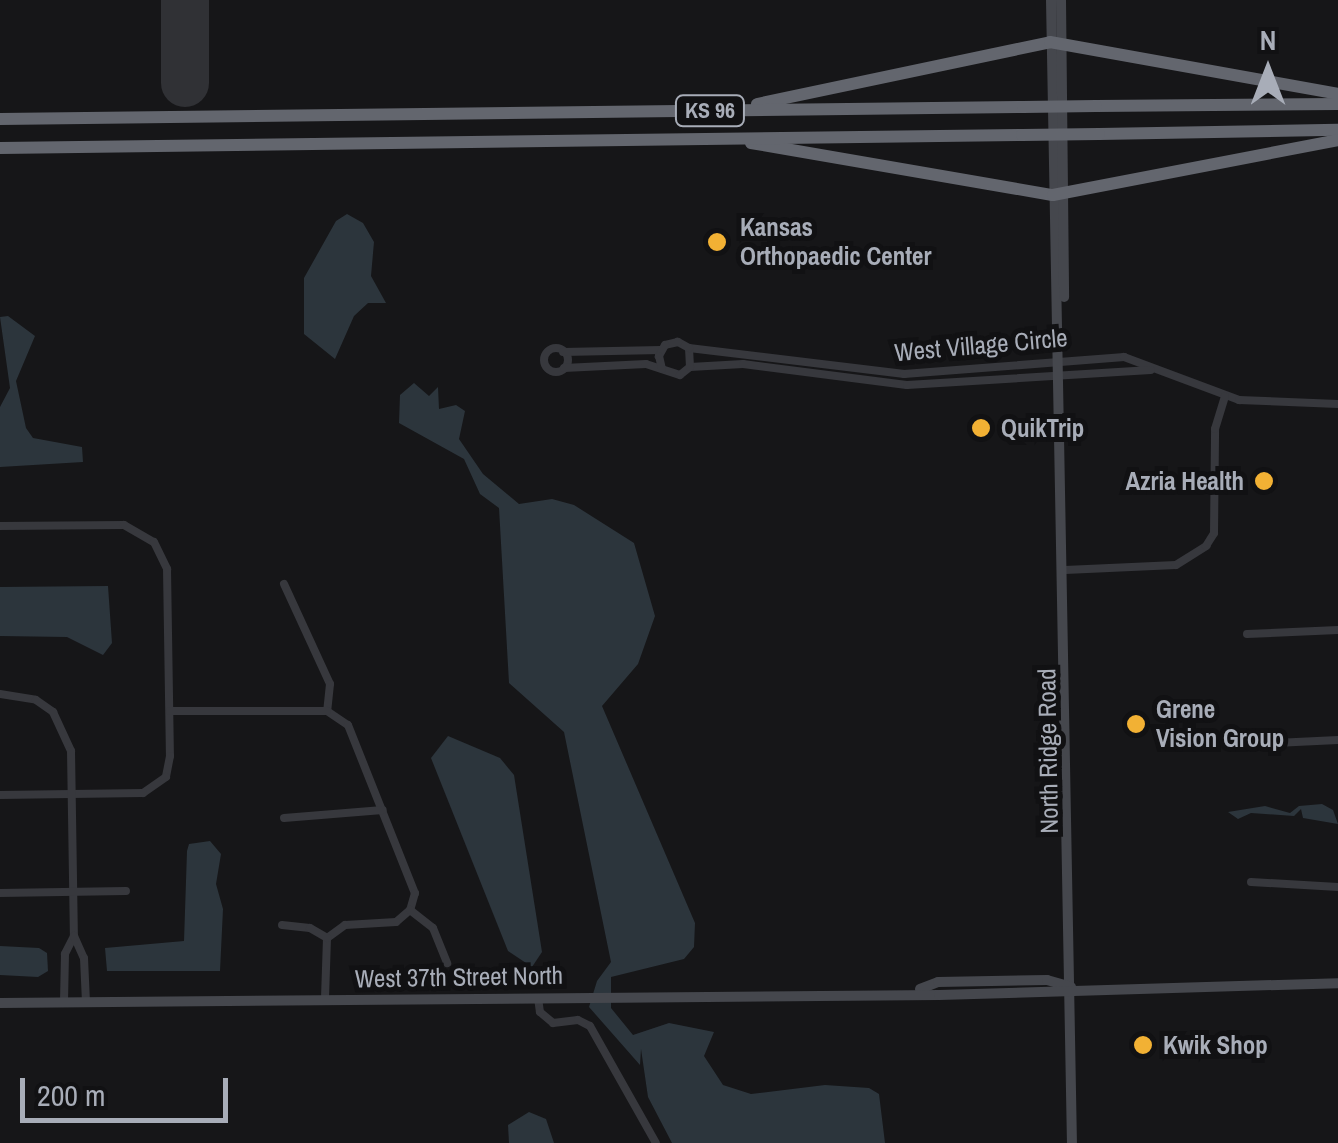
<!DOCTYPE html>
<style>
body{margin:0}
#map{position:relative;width:1338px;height:1143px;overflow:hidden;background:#161618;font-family:"Archivo Narrow",sans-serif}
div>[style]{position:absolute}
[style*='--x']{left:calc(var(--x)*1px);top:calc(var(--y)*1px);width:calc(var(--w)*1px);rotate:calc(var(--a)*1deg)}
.water>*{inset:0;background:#2c353c}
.runway>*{height:48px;margin:-24px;padding:0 24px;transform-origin:24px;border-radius:24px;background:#303135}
.street>*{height:8px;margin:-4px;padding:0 4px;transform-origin:4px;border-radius:4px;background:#37383d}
.street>.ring{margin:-4px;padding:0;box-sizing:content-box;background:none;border:8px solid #37383d;border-radius:50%}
.secondary>*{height:10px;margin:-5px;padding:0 5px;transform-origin:5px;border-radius:5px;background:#45474d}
.highway>*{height:12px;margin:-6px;padding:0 6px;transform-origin:6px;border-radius:6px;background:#63666e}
.highway-bridge>*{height:12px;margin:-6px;padding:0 6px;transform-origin:6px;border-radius:6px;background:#63666e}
.dots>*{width:28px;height:28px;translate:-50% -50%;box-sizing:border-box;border:5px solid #111113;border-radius:50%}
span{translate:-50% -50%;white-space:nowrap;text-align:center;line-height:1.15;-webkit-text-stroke:10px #111113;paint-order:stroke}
.shield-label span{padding:2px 8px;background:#111113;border:2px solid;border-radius:8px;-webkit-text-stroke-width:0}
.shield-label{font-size:22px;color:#a8adb8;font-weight:700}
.poi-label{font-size:25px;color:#a8adb8;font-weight:700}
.left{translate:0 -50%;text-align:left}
.right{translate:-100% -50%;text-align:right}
.street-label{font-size:25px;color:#a8adb8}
.north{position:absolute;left:1218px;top:20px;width:100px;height:100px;-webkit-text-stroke:8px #111113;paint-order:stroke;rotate:0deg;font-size:28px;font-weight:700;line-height:40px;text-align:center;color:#a8adb8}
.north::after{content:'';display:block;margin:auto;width:35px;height:45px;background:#a8adb8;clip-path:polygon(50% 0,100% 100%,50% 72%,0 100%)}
.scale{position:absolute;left:20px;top:1078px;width:208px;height:45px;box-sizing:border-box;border:5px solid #a8adb8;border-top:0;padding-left:12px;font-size:30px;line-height:35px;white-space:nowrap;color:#a8adb8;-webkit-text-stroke:8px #111113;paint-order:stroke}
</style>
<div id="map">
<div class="water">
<i style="clip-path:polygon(347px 214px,363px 223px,374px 242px,371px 276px,386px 303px,368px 303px,354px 316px,335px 359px,304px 334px,304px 278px,336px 221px)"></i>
<i style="clip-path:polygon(8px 316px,35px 336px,16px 381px,26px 428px,33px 438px,82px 447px,83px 462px,0 467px,0 407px,10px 388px,0 317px)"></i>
<i style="clip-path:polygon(414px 383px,429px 396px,438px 387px,439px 409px,456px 405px,465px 411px,459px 439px,483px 474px,519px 504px,552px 499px,574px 505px,634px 543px,655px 616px,638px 664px,602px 706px,695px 923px,694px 947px,684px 959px,611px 977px,611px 1008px,633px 1035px,669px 1023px,714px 1032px,704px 1056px,723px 1085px,751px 1094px,825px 1085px,869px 1088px,879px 1094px,885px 1143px,672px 1143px,648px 1097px,641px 1049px,640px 1065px,589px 1007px,597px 981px,611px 962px,564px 732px,509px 683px,499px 508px,480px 494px,464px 459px,399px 423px,400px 395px)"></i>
<i style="clip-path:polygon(108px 586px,112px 643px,103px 655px,67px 637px,0 636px,0 587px)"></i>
<i style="clip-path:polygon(448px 736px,500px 758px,514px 775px,542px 952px,532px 967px,508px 951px,431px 758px)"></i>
<i style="clip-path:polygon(1322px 804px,1333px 810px,1338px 824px,1303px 818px,1301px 809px,1294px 816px,1251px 813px,1238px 819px,1228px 812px,1265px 806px,1290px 813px,1299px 806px)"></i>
<i style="clip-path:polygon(210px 841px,221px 854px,216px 884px,223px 909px,220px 971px,107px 971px,105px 948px,184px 941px,187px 851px,189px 844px)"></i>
<i style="clip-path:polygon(0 946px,39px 948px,47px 953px,48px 971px,38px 977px,0 975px)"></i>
<i style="clip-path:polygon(529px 1112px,546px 1119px,554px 1143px,509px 1143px,508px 1125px)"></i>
</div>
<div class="runway">
<i style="--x:185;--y:0;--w:83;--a:90"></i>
</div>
<div class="street">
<i style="--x:689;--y:348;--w:217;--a:6.9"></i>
<i style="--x:904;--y:374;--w:221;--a:-4.4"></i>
<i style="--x:1124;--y:357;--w:123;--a:20.5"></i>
<i style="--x:1239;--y:400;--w:99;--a:2.3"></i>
<i class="ring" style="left:544px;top:348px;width:16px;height:16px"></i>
<i style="--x:563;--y:352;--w:98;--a:-1.2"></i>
<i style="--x:690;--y:367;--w:53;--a:-3.2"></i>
<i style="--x:743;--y:364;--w:165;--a:7.3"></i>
<i style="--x:907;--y:385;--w:244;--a:-3.5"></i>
<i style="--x:564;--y:368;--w:82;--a:-2.8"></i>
<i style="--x:646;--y:364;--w:36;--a:18"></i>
<i style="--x:680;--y:375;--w:13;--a:-39"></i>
<i style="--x:690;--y:367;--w:19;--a:-93"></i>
<i style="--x:689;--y:348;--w:13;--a:-151"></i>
<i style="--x:678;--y:342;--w:13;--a:167"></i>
<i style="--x:665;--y:345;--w:13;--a:119"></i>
<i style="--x:659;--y:356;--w:13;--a:77"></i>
<i style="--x:0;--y:526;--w:124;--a:-0.5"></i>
<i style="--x:124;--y:525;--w:34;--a:30"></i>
<i style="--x:154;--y:542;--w:30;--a:64"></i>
<i style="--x:167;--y:569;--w:187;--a:89.1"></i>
<i style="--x:170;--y:756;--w:21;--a:101"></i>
<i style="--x:166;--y:777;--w:28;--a:145"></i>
<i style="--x:143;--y:793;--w:143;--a:179.2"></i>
<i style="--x:1065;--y:570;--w:111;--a:-2.6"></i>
<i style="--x:1176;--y:565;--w:36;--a:-32"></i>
<i style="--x:1206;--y:546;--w:15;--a:-58"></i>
<i style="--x:1214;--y:533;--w:104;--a:-89.4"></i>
<i style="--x:1215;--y:429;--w:34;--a:-73"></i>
<i style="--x:284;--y:584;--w:110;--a:65.3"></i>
<i style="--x:330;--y:684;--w:27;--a:96"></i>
<i style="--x:327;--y:711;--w:25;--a:34"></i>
<i style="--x:348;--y:725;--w:181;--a:68.3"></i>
<i style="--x:415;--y:893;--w:18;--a:106"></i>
<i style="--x:410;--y:910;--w:18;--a:139"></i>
<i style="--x:396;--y:922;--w:51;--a:176.6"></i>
<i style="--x:345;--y:925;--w:22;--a:144"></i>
<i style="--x:327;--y:938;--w:61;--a:91.9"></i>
<i style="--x:1247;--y:634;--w:91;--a:-2.5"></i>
<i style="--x:0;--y:694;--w:36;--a:9"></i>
<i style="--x:36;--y:700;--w:21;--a:35"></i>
<i style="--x:53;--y:712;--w:43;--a:65.2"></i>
<i style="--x:71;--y:751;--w:185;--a:89.1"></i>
<i style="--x:74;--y:936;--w:20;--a:117"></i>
<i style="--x:65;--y:954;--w:48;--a:91.2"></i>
<i style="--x:170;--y:711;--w:157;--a:0"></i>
<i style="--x:1256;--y:744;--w:82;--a:-2.8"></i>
<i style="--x:284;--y:818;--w:99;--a:-4.6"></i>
<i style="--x:1251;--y:882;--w:87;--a:3.3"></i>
<i style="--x:0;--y:893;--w:126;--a:-0.9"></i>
<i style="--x:410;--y:910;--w:29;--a:38"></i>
<i style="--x:433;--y:928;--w:38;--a:68"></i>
<i style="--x:282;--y:925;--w:28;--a:6"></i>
<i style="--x:310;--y:928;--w:20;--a:30"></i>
<i style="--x:74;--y:936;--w:24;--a:66"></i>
<i style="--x:84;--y:958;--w:44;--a:87.4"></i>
<i style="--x:538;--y:998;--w:14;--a:82"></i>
<i style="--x:540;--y:1012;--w:17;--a:40"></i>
<i style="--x:553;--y:1023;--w:25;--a:-7"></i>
<i style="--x:578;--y:1020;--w:13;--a:27"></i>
<i style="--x:590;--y:1026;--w:134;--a:60.6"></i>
</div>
<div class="secondary">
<i style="--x:1051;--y:0;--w:1143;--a:88.95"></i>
<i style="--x:1061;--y:0;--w:297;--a:89.4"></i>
<i style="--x:920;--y:989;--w:19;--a:-21"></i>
<i style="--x:938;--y:982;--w:109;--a:-1.1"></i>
<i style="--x:1047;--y:980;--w:25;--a:16"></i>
<i style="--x:0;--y:1003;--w:939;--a:-0.49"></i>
<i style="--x:939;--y:995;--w:399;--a:-1.7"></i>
</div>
<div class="highway">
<i style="--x:757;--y:104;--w:299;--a:-11.9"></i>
<i style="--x:1050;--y:42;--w:293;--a:10.2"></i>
<i style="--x:1096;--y:106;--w:242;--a:-0.5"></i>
<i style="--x:0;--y:119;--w:1023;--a:-0.67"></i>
<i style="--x:1099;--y:134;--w:239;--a:-1"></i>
<i style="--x:751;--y:143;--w:306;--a:9.8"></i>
<i style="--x:1053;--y:195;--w:290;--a:-10.9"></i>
<i style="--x:0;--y:148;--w:1022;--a:-0.73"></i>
</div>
<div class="highway-bridge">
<i style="--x:1023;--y:107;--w:73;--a:-0.8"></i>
<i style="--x:1022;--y:135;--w:77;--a:-0.7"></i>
</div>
<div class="dots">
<i style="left:717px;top:242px;background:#f2b134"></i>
<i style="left:981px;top:428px;background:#f2b134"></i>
<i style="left:1264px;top:481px;background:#f2b134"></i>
<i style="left:1136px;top:724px;background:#f2b134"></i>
<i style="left:1143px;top:1045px;background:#f2b134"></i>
</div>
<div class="shield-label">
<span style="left:710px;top:111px">KS 96</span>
</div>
<div class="poi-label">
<span class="left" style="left:740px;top:242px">Kansas<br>Orthopaedic Center</span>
<span class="left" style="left:1001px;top:428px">QuikTrip</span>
<span class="right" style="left:1244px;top:481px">Azria Health</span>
<span class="left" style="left:1156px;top:724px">Grene<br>Vision Group</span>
<span class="left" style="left:1163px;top:1045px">Kwik Shop</span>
</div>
<div class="street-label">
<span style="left:981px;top:345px;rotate:-5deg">West Village Circle</span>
<span style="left:1048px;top:751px;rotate:-91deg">North Ridge Road</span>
<span style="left:459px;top:977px;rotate:-1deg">West 37th Street North</span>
</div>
<div class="north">N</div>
<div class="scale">200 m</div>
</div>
